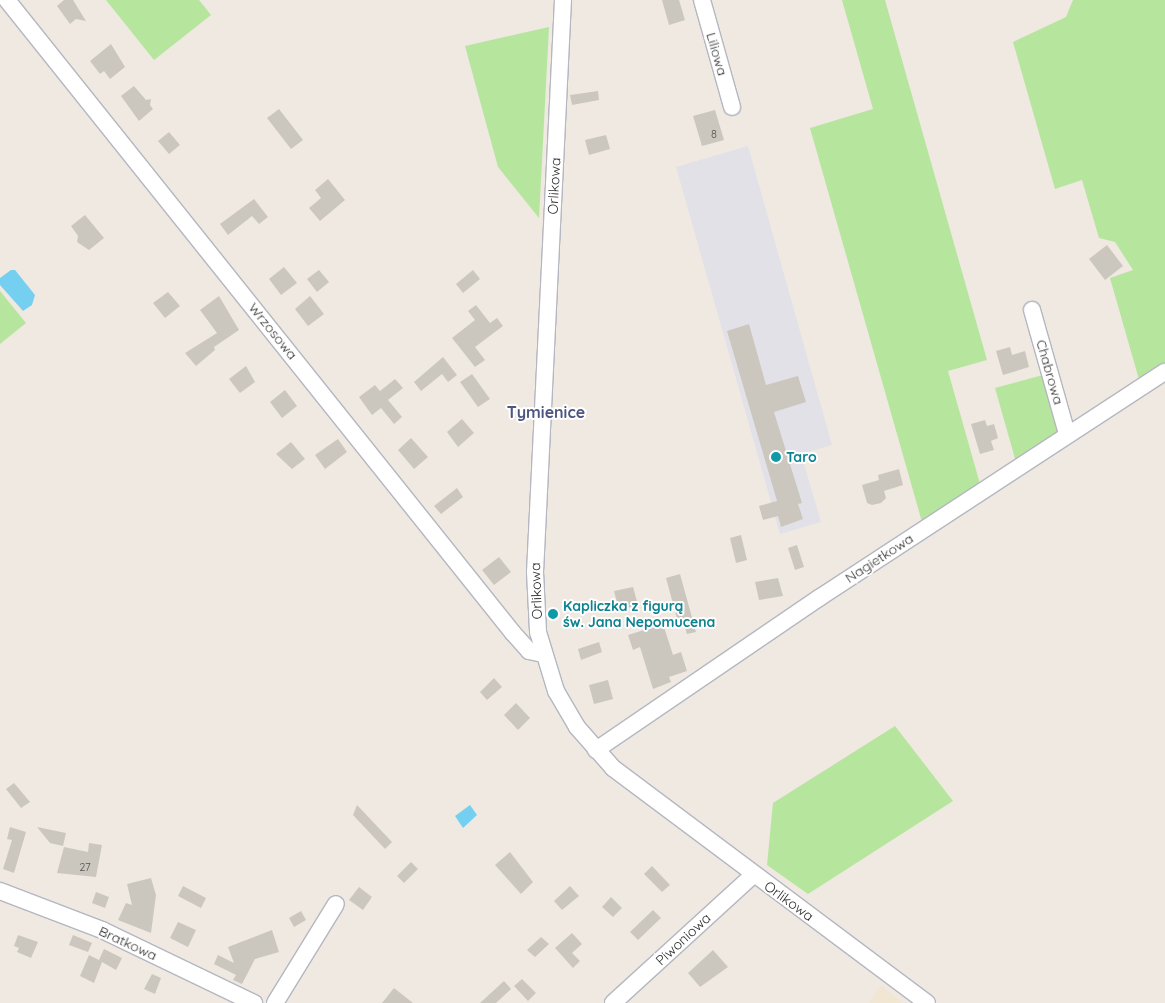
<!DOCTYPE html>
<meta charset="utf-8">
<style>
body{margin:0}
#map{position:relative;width:1165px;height:1003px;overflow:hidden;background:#efe9e1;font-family:Quicksand,sans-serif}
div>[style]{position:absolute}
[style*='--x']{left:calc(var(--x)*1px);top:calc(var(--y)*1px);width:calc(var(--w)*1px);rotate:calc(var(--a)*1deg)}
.industrial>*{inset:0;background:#e3e1e8}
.education>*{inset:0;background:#f0e6d1}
.green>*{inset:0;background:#b6e59e}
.water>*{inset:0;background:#75cff0}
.building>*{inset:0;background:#cbc7bf}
.roads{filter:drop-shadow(1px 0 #b4b7c1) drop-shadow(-1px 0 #b4b7c1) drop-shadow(0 1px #b4b7c1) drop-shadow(0 -1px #b4b7c1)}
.minor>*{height:16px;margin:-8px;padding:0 8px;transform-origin:8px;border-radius:8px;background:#fff}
.dots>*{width:14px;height:14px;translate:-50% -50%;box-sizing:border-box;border:2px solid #fff;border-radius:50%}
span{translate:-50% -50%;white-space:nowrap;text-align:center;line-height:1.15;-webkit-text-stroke:4px #fff;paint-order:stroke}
.number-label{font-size:11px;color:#555452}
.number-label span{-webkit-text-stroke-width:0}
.street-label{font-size:14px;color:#2e2e2e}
.culture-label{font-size:14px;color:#0d838f;font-weight:700}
.left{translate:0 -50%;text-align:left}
.quarter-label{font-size:16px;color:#4d5680;font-weight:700}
</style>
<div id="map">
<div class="industrial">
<i style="clip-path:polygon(748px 146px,832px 445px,801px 454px,821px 522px,780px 534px,676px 167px)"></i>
</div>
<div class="education">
<i style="clip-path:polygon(881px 986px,903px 1003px,869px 1003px)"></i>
</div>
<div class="green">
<i style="clip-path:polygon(106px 0,199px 0,211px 15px,154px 60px)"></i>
<i style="clip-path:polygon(842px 0,885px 0,987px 360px,948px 371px,980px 484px,922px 522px,810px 128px,873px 109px)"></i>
<i style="clip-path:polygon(1073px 0,1165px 0,1165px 367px,1140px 383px,1110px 278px,1133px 270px,1115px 242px,1099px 238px,1082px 180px,1055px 189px,1013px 42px,1066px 17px)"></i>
<i style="clip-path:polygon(549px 27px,539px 218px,498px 167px,465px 46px)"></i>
<i style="clip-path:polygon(0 291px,26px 323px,0 344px)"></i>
<i style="clip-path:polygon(1043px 375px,1060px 434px,1016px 462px,995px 388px)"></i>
<i style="clip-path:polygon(895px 726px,953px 801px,808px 894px,767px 865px,773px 803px)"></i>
</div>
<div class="water">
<i style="clip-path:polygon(11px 270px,15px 270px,35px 295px,32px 305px,23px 311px,0 285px,0 278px)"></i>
<i style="clip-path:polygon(470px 805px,477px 815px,463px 828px,455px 816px)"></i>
</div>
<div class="building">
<i style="clip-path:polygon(64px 0,73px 0,86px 21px,76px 19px,70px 24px,57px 6px)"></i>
<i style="clip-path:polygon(662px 0,679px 0,685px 20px,669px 25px)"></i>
<i style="clip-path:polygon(111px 44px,125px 67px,110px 79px,104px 71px,100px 74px,90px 61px)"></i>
<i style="clip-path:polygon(134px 86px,146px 100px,151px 99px,150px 105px,153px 109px,139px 121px,121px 96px)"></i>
<i style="clip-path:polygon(598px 91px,599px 100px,572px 105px,570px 95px)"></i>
<i style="clip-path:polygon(279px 109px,303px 140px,291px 149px,267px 118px)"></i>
<i style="clip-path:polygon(715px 110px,724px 140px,702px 146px,693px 116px)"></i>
<i style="clip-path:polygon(169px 132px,180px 145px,169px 154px,158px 141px)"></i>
<i style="clip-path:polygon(606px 135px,610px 149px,589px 155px,585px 140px)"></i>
<i style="clip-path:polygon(328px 179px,345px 200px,320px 221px,309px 208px,321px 198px,315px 190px)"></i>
<i style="clip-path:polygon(254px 199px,268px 217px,259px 224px,252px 216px,228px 235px,220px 224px)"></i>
<i style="clip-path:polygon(85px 215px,104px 238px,89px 250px,77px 242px,78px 236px,71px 226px)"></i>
<i style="clip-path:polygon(1107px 245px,1123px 266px,1105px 280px,1089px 259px)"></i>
<i style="clip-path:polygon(284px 267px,297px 283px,281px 295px,269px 279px)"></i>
<i style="clip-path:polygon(319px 270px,329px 282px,317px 292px,307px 279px)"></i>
<i style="clip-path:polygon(473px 270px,480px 279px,463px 293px,456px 284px)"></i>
<i style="clip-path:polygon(168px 292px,180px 306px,165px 318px,153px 303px)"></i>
<i style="clip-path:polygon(219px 296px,239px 330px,214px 347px,215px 350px,196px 366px,185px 353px,217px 333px,200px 310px)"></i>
<i style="clip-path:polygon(310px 296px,324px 314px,308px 326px,295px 309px)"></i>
<i style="clip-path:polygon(476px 305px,490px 323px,497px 318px,503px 326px,475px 347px,485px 360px,475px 367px,452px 338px,475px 320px,468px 311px)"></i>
<i style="clip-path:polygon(749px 324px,766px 385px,798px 376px,806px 402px,774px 412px,802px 503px,798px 504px,803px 519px,781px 527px,778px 516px,763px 520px,759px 506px,777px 501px,727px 331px)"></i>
<i style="clip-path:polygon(1010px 347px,1012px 355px,1025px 351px,1029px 367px,1003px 375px,996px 351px)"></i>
<i style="clip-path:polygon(443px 357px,457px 375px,448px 382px,442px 374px,421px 391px,414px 382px)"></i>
<i style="clip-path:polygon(246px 366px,255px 382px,240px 393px,229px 379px)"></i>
<i style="clip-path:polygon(472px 374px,490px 399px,478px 407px,460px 382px)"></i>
<i style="clip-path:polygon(395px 379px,403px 388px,388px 400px,402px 417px,394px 424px,381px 408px,372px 415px,359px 397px,375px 385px,380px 391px)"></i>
<i style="clip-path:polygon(285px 390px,297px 406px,282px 418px,270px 402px)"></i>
<i style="clip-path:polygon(462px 419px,474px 433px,458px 447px,447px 432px)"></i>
<i style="clip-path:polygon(985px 420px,987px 426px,994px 424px,998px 438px,991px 441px,994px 450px,980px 454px,971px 424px)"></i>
<i style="clip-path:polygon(411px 438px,428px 457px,414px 469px,398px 450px)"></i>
<i style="clip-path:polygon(338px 439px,347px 452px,325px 469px,315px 455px)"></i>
<i style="clip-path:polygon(291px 442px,305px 459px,292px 469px,276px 454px)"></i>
<i style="clip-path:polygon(899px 469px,903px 485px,884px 491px,886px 498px,881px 503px,872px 505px,867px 503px,862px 485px,879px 480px,878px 475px)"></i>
<i style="clip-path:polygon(457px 488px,463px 497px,441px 514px,434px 506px)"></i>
<i style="clip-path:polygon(741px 535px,747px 560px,736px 563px,730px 538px)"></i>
<i style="clip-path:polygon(797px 545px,804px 567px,795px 570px,788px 548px)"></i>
<i style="clip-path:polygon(499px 557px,511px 572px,494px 585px,482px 570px)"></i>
<i style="clip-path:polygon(680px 574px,696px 632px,687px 634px,683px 620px,678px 622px,666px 578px)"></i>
<i style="clip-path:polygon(778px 578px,783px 596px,759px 600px,755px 582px)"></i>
<i style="clip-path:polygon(633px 587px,638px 605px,619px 610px,614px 591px)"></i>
<i style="clip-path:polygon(663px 624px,673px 655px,681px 652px,687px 671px,669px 677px,671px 682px,653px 689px,640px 647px,633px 650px,628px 635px)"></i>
<i style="clip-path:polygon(599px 642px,602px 652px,581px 660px,578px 649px)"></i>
<i style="clip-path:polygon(494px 678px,502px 687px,487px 700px,480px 692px)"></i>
<i style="clip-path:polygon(608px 680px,613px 699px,594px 704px,589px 685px)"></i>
<i style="clip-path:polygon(516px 703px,530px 718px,518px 730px,504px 715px)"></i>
<i style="clip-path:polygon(14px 783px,30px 802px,21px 808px,6px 789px)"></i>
<i style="clip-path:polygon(357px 805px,392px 842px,385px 849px,353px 815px)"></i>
<i style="clip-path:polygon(10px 827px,26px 832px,14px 873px,3px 869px,12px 840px,7px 839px)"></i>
<i style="clip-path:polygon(37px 827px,66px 833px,63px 846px,50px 843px)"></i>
<i style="clip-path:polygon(89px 843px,102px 845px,96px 877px,57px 873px,64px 847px,88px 852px)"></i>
<i style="clip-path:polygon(510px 852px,533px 882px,521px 894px,495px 865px)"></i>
<i style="clip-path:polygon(411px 862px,418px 869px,404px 883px,397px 876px)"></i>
<i style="clip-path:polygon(652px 866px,670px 885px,662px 892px,644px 874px)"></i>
<i style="clip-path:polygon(151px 878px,156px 895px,151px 933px,118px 920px,126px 903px,132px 905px,127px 884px)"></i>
<i style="clip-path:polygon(183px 886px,206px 898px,201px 908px,178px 896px)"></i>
<i style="clip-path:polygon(570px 886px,579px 896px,562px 910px,554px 901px)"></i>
<i style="clip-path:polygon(359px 887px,372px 897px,363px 910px,349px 900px)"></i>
<i style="clip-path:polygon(96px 892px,109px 897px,105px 908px,92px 903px)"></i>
<i style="clip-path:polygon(611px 897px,622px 908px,613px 917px,602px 907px)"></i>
<i style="clip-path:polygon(653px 910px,661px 918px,638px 940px,630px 932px)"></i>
<i style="clip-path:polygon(301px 911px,306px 920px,294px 927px,289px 918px)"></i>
<i style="clip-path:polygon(178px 922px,196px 930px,188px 947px,170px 938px)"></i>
<i style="clip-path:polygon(272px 930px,279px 952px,255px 959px,242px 984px,233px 980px,236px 975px,214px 964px,218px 955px,234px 963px,228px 947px)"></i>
<i style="clip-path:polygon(572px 933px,582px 944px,572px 953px,580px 961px,573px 968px,555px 948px)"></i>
<i style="clip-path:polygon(18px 935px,38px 942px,31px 958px,17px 952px,19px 948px,14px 946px)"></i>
<i style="clip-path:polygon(73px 935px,92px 943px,88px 952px,69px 945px)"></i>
<i style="clip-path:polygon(541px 937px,549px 944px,535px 957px,527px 950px)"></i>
<i style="clip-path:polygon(104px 949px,122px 958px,116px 970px,102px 962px,94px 983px,80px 976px,89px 955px,99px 960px)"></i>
<i style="clip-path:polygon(713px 950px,728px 967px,700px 987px,688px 973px)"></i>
<i style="clip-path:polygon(152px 974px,161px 978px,155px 994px,144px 989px)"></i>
<i style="clip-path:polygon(522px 979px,536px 993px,528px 1001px,514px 986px)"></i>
<i style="clip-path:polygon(504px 981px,511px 989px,496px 1003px,480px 1003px)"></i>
<i style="clip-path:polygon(394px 988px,413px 1003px,382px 1003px)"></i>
</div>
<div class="roads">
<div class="minor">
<i style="--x:7;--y:0;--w:810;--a:51.36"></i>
<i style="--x:513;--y:633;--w:24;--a:48"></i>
<i style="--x:529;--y:651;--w:14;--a:12"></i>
<i style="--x:563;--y:0;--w:573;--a:92.8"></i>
<i style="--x:535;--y:572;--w:60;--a:87.1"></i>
<i style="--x:538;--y:632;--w:62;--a:73"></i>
<i style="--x:556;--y:691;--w:42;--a:59.7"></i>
<i style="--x:577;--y:727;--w:55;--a:48.7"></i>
<i style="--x:613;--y:768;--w:392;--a:36.8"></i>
<i style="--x:702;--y:0;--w:111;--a:74.3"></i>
<i style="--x:1032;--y:310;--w:129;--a:74.2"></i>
<i style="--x:596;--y:750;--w:270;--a:-34.3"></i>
<i style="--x:819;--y:598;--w:413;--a:-33.2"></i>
<i style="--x:0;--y:891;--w:109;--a:20.9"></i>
<i style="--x:102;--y:930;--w:169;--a:25.7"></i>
<i style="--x:275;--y:1003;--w:116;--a:-58.4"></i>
<i style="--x:613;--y:1003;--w:190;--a:-42.4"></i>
</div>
</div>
<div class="dots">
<i style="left:776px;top:457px;background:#0f9aa8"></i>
<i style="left:553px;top:614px;background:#0f9aa8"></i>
</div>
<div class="number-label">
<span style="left:714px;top:134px">8</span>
<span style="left:85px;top:867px">27</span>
</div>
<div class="street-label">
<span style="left:717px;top:54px;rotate:74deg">Liliowa</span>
<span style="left:554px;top:186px;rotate:-87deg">Orlikowa</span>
<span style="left:273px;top:331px;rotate:51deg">Wrzosowa</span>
<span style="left:1050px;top:372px;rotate:74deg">Chabrowa</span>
<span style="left:879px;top:558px;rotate:-33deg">Nagietkowa</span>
<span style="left:536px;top:591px;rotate:-92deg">Orlikowa</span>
<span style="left:789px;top:901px;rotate:36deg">Orlikowa</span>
<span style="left:683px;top:939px;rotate:-43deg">Piwoniowa</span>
<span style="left:128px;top:943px;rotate:25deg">Bratkowa</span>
</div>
<div class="culture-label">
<span class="left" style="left:786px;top:457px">Taro</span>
<span class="left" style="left:563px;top:614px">Kapliczka z figurą<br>św. Jana Nepomucena</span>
</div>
<div class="quarter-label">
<span style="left:546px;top:412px">Tymienice</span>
</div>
</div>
